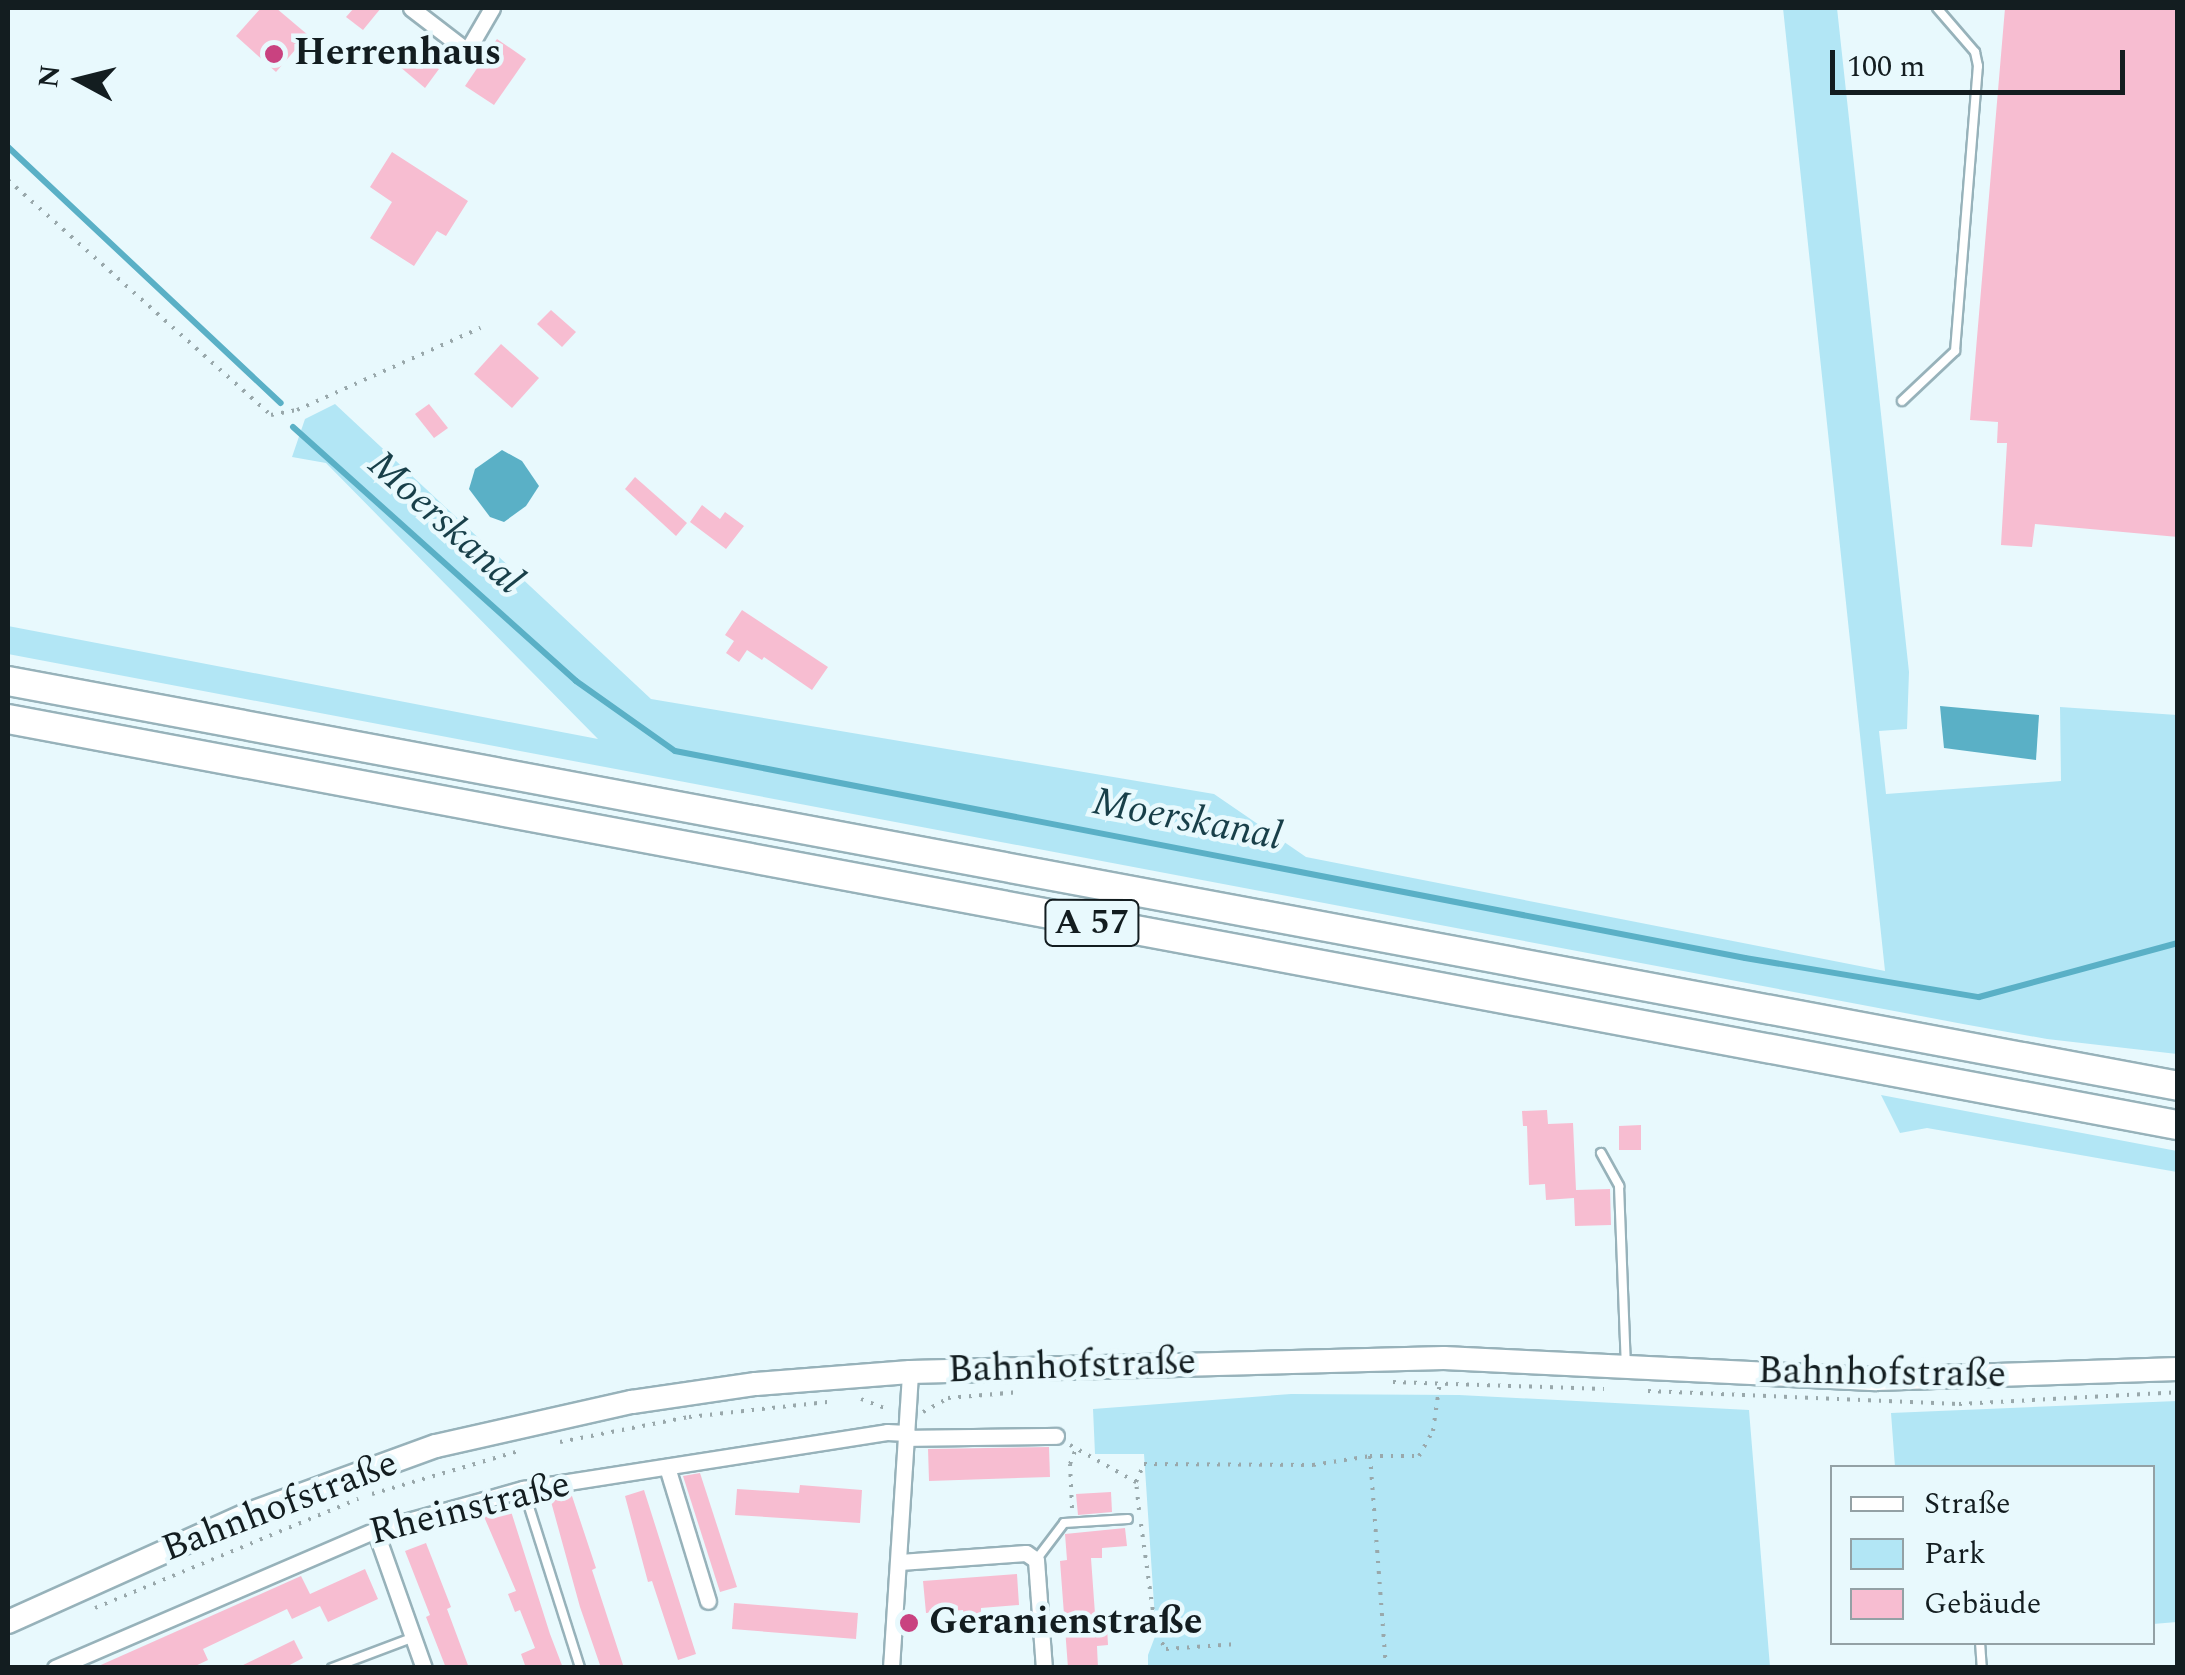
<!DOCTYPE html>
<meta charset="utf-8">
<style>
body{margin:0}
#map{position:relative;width:2185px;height:1675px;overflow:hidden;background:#e8f9fd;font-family:Spectral,serif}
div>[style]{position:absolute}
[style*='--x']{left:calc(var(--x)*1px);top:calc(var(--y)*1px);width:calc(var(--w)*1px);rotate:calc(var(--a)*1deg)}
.green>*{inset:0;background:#b2e6f5}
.water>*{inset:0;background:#5ab0c6}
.stream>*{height:6px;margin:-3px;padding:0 3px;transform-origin:3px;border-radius:3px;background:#5ab0c6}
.building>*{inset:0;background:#f7bdd1}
.path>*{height:4px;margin-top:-2px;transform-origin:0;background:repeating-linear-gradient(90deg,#99a8ab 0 2.5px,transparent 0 10.5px)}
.roads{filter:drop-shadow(2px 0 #97b2ba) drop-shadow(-2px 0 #97b2ba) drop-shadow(0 2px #97b2ba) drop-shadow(0 -2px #97b2ba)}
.lane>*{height:8px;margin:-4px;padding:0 4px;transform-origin:4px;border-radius:4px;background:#fff}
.street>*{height:15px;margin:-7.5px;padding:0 7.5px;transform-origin:7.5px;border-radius:7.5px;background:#fff}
.secondary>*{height:22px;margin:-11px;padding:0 11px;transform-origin:11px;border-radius:11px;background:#fff}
.highway>*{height:28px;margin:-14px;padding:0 14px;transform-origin:14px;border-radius:14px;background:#fff}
.dots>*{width:28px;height:28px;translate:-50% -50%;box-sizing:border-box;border:5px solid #e8f9fd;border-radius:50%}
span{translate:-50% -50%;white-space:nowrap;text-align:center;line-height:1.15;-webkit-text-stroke:9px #e8f9fd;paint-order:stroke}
.shield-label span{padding:2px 8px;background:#e8f9fd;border:2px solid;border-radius:8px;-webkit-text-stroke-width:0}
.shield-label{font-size:35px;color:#131d20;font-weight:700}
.poi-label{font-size:38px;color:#131d20;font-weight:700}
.left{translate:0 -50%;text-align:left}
.street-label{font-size:38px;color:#131d20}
.water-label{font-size:40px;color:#183f49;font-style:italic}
.frame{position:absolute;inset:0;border:10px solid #131d20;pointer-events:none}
.legend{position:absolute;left:1830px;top:1465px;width:325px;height:180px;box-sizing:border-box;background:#e8f9fd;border:2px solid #93a1a5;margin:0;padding:12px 18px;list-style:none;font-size:30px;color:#131d20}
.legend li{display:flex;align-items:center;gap:20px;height:50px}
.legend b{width:50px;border:2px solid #93a1a5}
.north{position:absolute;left:30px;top:30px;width:100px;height:100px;-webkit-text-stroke:8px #e8f9fd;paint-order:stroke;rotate:277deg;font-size:28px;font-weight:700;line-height:40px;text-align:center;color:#131d20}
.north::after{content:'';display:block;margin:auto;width:35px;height:45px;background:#131d20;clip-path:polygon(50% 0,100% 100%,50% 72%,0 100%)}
.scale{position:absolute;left:1830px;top:50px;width:295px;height:45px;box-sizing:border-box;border:5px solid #131d20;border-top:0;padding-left:12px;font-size:30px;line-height:35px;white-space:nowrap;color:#131d20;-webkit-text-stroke:8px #e8f9fd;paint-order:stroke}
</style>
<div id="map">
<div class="green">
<i style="clip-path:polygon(1783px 8px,1837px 8px,1909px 672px,1907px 729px,1879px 731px,1886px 794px,2061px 781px,2060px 707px,2177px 715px,2177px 1054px,2047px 1039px,1963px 1024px,8px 654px,8px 626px,598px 739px,326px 463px,292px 457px,305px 419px,335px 404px,651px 699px,1214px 794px,1306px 857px,1885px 971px)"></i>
<i style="clip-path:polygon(1881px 1095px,2177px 1151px,2177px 1172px,1927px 1128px,1900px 1133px)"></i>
<i style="clip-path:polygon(1291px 1394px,1459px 1395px,1749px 1410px,1770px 1667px,1148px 1667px,1148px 1655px,1156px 1634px,1144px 1454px,1095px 1454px,1093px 1409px)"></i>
<i style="clip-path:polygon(2177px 1401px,2177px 1622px,2153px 1624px,2152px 1468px,1895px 1467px,1891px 1413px)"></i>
</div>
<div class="water">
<i style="clip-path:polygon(502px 450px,522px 461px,539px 486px,526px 506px,504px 522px,490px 517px,469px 489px,475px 469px)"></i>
<i style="clip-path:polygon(1940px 706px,2039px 715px,2036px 760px,1944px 748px)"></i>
</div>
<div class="stream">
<i style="--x:8;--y:147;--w:374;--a:43.2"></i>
<i style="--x:293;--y:427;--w:380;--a:41.9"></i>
<i style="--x:576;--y:681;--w:121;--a:35.3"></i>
<i style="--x:675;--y:751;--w:1090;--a:10.95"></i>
<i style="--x:1745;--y:958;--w:237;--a:9.5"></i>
<i style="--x:1979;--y:997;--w:206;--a:-15.2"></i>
</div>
<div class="building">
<i style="clip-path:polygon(261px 8px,276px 8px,308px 35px,276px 72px,236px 36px)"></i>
<i style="clip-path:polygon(354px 8px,381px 8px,363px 30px,346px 17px)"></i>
<i style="clip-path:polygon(2005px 8px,2178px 8px,2178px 537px,2035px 524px,2032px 547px,2001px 545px,2007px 443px,1997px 443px,1998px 422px,1970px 420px)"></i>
<i style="clip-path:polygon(497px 39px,526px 59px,494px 105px,465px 86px)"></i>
<i style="clip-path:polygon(413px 48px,439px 69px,425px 88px,399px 66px)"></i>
<i style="clip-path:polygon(392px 152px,468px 201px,446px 236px,437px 231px,414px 266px,370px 238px,392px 202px,370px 187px)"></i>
<i style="clip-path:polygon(551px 310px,576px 332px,562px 347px,537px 324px)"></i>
<i style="clip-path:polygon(501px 344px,539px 378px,512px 408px,474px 374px)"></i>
<i style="clip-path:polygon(429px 404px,448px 428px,434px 438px,415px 414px)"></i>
<i style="clip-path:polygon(635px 477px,687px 523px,676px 536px,625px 489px)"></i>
<i style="clip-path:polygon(702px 505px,720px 519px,725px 512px,744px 526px,726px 549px,690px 522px)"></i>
<i style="clip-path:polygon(742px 610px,828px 667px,812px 690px,764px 657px,762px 660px,747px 650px,739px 662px,726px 653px,734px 641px,725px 635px)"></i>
<i style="clip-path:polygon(1547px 1110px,1548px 1124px,1573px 1123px,1576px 1190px,1610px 1189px,1611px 1225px,1575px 1226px,1574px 1198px,1546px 1200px,1545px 1184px,1529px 1185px,1527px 1126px,1523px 1126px,1522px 1111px)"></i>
<i style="clip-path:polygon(1641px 1125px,1641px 1150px,1619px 1150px,1619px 1126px)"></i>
<i style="clip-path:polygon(1049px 1447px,1050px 1477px,929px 1481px,928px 1449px)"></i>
<i style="clip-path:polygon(700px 1473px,737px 1587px,720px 1592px,683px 1476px)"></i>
<i style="clip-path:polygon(800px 1485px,862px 1490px,860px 1523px,735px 1515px,737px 1489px,799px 1493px)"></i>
<i style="clip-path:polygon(644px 1490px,696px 1654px,678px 1660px,652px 1581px,648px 1582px,625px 1496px)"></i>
<i style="clip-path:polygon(1111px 1492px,1112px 1512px,1078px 1515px,1076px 1494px)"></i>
<i style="clip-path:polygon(571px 1493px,596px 1568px,592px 1570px,624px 1668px,601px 1668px,580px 1607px,550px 1498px)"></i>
<i style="clip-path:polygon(509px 1505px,550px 1634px,563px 1668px,526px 1668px,521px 1654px,535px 1648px,520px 1610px,515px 1612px,508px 1594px,516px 1591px,482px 1512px)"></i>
<i style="clip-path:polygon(1125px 1528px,1127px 1546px,1102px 1548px,1102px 1558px,1091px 1558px,1096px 1628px,1107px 1627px,1108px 1645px,1097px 1646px,1098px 1668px,1068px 1668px,1060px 1561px,1067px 1560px,1065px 1534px)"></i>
<i style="clip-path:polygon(426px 1543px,451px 1607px,447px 1609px,469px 1668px,446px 1668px,426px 1617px,430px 1615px,405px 1551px)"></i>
<i style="clip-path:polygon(365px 1569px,378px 1599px,328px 1622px,320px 1606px,292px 1619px,287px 1609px,203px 1649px,208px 1660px,191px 1668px,94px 1668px,301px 1576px,310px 1594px)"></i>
<i style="clip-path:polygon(1017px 1574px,1019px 1605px,981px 1608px,981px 1614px,964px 1615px,963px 1610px,926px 1613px,923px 1581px)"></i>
<i style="clip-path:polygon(734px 1603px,858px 1613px,856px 1639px,732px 1629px)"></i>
<i style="clip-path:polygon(294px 1640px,303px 1658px,284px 1668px,237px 1668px)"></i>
</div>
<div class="path">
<i style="--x:8;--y:180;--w:353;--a:41.8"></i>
<i style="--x:271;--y:415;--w:26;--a:-11"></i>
<i style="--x:297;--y:410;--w:201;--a:-24.1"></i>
<i style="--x:1393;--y:1382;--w:211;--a:1.9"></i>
<i style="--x:1648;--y:1391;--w:311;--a:2.4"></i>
<i style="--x:1959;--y:1404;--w:219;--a:-3.1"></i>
<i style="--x:861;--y:1399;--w:30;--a:21"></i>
<i style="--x:923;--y:1412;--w:29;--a:-29"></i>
<i style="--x:948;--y:1398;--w:71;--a:-4.8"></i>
<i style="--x:560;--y:1442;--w:131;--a:-11"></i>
<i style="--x:689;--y:1417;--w:139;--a:-6.2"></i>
<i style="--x:1070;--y:1445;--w:76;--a:29.3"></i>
<i style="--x:372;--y:1494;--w:150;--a:-16.3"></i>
<i style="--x:1072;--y:1508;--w:44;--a:-92.6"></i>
<i style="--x:1070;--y:1464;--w:17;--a:-69"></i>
<i style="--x:1139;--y:1510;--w:28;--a:-96"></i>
<i style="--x:1136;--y:1482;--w:20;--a:-66"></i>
<i style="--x:1144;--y:1464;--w:169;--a:0.3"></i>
<i style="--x:1313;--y:1465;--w:58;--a:-9"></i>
<i style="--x:1141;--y:1524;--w:111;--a:82.2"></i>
<i style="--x:1156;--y:1634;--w:18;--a:56"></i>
<i style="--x:1166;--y:1649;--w:71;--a:-4"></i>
<i style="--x:95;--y:1608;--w:285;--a:-22.5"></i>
<i style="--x:1386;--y:1668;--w:213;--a:-94.3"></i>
<i style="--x:1370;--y:1456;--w:49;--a:0"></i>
<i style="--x:1419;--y:1456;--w:29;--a:-61"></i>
<i style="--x:1433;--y:1431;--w:50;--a:-82"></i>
</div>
<div class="roads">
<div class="lane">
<i style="--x:1902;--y:401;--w:73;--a:-43.3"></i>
<i style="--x:1955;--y:351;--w:286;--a:-85.4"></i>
<i style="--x:1978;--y:66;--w:14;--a:-102"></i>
<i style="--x:1975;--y:52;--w:58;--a:-130.8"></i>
<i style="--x:1601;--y:1153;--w:38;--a:61"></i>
<i style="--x:1619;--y:1186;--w:179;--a:87.8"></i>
<i style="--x:524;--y:1491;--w:186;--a:72.4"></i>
<i style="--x:1036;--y:1560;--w:46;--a:-52.9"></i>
<i style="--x:1064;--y:1523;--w:64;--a:-3.6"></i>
<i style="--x:1980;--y:1642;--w:26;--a:86"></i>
<i style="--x:332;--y:1668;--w:85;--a:-20.6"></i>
</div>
<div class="street">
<i style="--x:411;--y:8;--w:71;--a:37.5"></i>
<i style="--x:467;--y:51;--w:50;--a:-59.8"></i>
<i style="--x:907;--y:1438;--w:149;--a:-0.8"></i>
<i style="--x:667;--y:1467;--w:140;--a:73"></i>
<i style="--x:375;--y:1530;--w:146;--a:70.5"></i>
<i style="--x:900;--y:1562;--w:126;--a:-4.1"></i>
<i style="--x:1026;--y:1553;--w:12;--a:35"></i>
<i style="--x:1036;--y:1560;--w:108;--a:85.8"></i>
<i style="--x:55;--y:1668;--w:348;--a:-23.3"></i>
<i style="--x:375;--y:1530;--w:113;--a:-15.4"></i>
<i style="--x:484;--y:1500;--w:41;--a:-15.8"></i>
<i style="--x:523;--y:1489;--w:368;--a:-8.9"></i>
<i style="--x:887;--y:1432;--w:20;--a:3"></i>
<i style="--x:891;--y:1668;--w:297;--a:-86.3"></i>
</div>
<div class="secondary">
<i style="--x:8;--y:1622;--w:261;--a:-24.2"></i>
<i style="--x:246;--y:1515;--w:202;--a:-20"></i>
<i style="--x:436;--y:1446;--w:201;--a:-12.7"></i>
<i style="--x:632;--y:1402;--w:125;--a:-8.3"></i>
<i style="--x:756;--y:1384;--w:154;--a:-4.5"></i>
<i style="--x:910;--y:1372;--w:534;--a:-1.5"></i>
<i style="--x:1444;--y:1358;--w:433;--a:2.8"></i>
<i style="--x:1876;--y:1379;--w:302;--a:-1.9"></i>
</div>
<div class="highway">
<i style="--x:8;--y:681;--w:2207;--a:10.57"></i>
<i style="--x:8;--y:719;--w:2208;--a:10.6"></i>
</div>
</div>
<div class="dots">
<i style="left:274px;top:54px;background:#c94280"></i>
<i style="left:909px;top:1623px;background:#c94280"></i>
</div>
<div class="shield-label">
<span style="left:1092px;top:923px">A 57</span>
</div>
<div class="poi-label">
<span class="left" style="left:294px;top:54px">Herrenhaus</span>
<span class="left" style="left:929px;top:1623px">Geranienstraße</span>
</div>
<div class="street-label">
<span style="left:1072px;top:1367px;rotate:-2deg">Bahnhofstraße</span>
<span style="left:1882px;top:1374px;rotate:1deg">Bahnhofstraße</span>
<span style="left:280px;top:1507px;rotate:-21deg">Bahnhofstraße</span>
<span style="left:470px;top:1509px;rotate:-14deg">Rheinstraße</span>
</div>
<div class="water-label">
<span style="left:445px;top:523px;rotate:42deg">Moerskanal</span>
<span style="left:1187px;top:820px;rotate:11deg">Moerskanal</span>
</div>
<div class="frame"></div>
<ul class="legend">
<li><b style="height:12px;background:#fff"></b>Straße</li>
<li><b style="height:28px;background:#b2e6f5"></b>Park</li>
<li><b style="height:28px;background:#f7bdd1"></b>Gebäude</li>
</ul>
<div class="north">N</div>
<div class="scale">100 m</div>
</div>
